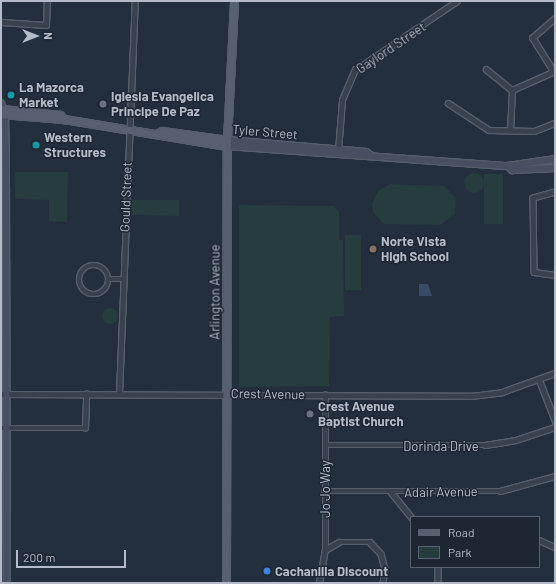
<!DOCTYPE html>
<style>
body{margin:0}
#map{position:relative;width:556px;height:584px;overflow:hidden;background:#242f3e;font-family:Barlow,sans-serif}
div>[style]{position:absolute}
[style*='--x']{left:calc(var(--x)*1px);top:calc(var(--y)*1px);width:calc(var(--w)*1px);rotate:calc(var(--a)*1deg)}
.green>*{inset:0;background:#263c3f}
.round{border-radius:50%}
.water>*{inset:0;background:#394c67}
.roads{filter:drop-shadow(1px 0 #565f6c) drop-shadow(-1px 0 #565f6c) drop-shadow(0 1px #565f6c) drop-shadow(0 -1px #565f6c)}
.street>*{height:4.5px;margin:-2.25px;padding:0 2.25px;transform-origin:2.25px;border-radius:2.25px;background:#38414e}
.street>.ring{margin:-2.25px;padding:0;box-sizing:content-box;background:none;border:4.5px solid #38414e;border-radius:50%}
.secondary>*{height:6px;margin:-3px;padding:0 3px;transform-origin:3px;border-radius:3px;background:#465061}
.primary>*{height:7px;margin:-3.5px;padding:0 3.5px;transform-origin:3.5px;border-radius:3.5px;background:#56606e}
.dots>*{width:11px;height:11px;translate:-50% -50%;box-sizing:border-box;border:2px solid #1d2633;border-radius:50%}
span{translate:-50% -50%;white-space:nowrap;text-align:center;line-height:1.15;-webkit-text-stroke:3px #1d2633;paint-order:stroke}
.street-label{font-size:13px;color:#b4bcc9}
.poi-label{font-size:13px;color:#b4bcc9;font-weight:700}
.left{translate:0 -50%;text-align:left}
.frame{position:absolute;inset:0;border:2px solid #b4bcc9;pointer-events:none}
.legend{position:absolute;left:410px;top:516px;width:130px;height:52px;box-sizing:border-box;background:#1d2633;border:1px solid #59626f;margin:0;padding:5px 7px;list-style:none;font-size:12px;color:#b4bcc9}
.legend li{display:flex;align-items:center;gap:8px;height:20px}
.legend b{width:20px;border:1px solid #59626f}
.north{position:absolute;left:16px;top:16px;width:40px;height:40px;-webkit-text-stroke:3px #1d2633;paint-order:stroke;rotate:90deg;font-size:11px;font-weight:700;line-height:16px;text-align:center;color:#b4bcc9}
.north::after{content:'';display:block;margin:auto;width:14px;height:18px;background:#b4bcc9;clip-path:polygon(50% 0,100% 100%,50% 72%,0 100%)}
.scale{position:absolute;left:16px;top:550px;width:110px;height:18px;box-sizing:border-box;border:2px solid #b4bcc9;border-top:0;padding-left:5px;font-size:12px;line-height:14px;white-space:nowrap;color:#b4bcc9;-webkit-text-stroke:3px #1d2633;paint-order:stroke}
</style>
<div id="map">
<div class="green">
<i style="clip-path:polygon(15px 172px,68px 172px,67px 222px,49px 221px,49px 200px,15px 199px)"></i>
<i class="round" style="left:464px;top:173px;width:20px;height:20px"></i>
<i style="clip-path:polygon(484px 174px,503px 174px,503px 224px,484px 224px)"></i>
<i style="clip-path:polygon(390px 184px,444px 186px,456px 198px,455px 214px,440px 225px,384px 224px,373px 212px,372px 204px,378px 191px)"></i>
<i style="clip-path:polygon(132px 200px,179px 200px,179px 216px,131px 215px)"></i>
<i style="clip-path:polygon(239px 205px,334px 206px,339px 212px,339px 240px,343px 240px,344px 316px,330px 317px,329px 386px,239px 387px)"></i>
<i style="clip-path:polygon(345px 235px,361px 235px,361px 290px,345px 290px)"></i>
<i class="round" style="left:102px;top:308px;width:16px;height:16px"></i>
</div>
<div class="water">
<i style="clip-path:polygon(419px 284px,428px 284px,432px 296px,419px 296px)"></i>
</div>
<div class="roads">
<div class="street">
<i style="--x:1;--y:22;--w:45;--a:3.8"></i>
<i style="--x:46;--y:25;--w:24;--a:-88"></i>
<i style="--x:486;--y:69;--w:33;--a:39"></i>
<i style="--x:553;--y:71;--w:39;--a:-122"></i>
<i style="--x:532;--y:38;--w:30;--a:-41"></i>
<i style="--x:448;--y:103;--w:49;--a:33.4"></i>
<i style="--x:489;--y:130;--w:45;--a:1.3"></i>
<i style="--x:534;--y:131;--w:22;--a:-21"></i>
<i style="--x:510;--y:131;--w:41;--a:-87.2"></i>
<i style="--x:512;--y:90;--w:47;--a:-23.8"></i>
<i style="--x:338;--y:151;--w:51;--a:-85.5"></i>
<i style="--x:342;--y:100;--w:33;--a:-67"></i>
<i style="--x:355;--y:70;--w:123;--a:-34.1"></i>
<i style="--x:555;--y:192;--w:23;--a:165"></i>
<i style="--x:533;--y:198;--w:74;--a:89.2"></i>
<i style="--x:534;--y:272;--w:21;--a:8"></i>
<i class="ring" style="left:79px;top:265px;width:25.5px;height:25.5px"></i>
<i style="--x:109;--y:279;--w:14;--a:0"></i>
<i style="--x:539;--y:379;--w:44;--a:68.7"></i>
<i style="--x:1;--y:394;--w:470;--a:0.2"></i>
<i style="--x:471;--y:396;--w:31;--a:-7"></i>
<i style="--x:502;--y:392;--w:56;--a:-19.7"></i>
<i style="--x:119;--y:394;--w:393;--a:-87.7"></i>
<i style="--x:1;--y:428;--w:84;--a:0"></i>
<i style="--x:85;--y:428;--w:34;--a:-88"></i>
<i style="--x:325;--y:445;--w:160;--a:0"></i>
<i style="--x:485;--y:445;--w:31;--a:-9"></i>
<i style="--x:516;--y:440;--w:41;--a:-18.4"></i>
<i style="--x:324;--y:491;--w:176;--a:0"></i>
<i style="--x:500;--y:491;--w:57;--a:-15.3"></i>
<i style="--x:391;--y:492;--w:32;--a:51"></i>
<i style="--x:539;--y:540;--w:17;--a:24"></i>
<i style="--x:325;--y:550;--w:16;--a:-30"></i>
<i style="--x:339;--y:542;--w:31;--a:0"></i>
<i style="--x:370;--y:542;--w:16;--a:47"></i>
<i style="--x:381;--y:554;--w:16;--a:75"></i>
<i style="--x:385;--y:569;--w:14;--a:98"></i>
<i style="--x:438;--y:567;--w:16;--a:90"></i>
<i style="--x:319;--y:583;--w:34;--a:-80"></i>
<i style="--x:325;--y:550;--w:155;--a:-90"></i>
</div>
<div class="secondary">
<i style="--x:1;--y:103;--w:12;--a:70"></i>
<i style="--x:5;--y:114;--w:54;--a:88.9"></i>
<i style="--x:6;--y:168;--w:415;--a:89.9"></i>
<i style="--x:227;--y:140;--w:140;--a:4.9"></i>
<i style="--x:366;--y:152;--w:7;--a:34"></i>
<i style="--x:227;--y:146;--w:282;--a:4.1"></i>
<i style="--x:508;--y:166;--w:6;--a:45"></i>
<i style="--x:512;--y:170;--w:43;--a:-2.7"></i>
<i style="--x:508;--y:166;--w:48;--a:-8.5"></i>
</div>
<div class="primary">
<i style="--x:2;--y:109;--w:58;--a:5.9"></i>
<i style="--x:60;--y:115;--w:6;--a:45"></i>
<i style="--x:1;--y:114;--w:63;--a:4.5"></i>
<i style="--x:64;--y:119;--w:165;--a:9.4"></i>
<i style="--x:156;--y:134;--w:7;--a:-27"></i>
<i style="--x:162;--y:131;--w:66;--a:7.9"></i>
<i style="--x:226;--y:583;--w:443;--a:-89.9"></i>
<i style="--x:227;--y:140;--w:139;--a:-87.1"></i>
</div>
</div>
<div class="dots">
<i style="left:11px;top:95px;background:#0f9aa8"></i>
<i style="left:103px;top:104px;background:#6b7280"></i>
<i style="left:36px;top:145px;background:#0f9aa8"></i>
<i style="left:373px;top:249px;background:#8d6e63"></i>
<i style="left:310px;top:414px;background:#6b7280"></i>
<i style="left:267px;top:571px;background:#3f7fe0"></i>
</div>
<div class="street-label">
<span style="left:391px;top:48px;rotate:-34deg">Gaylord Street</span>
<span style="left:265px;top:132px;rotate:5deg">Tyler Street</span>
<span style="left:126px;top:197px;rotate:-88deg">Gould Street</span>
<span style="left:215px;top:292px;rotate:-90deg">Arlington Avenue</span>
<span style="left:268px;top:394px;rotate:1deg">Crest Avenue</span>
<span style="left:441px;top:446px">Dorinda Drive</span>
<span style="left:325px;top:489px;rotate:-90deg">Jo Jo Way</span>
<span style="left:441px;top:492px;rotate:-1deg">Adair Avenue</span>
</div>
<div class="poi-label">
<span class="left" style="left:19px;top:95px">La Mazorca<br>Market</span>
<span class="left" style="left:111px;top:104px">Iglesia Evangelica<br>Principe De Paz</span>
<span class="left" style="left:44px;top:145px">Western<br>Structures</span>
<span class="left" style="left:381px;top:249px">Norte Vista<br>High School</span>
<span class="left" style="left:318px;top:414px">Crest Avenue<br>Baptist Church</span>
<span class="left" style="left:275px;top:571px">Cachanilla Discount</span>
</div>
<div class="frame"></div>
<ul class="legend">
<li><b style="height:5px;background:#56606e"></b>Road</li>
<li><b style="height:11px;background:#263c3f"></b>Park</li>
</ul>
<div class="north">N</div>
<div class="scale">200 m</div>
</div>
